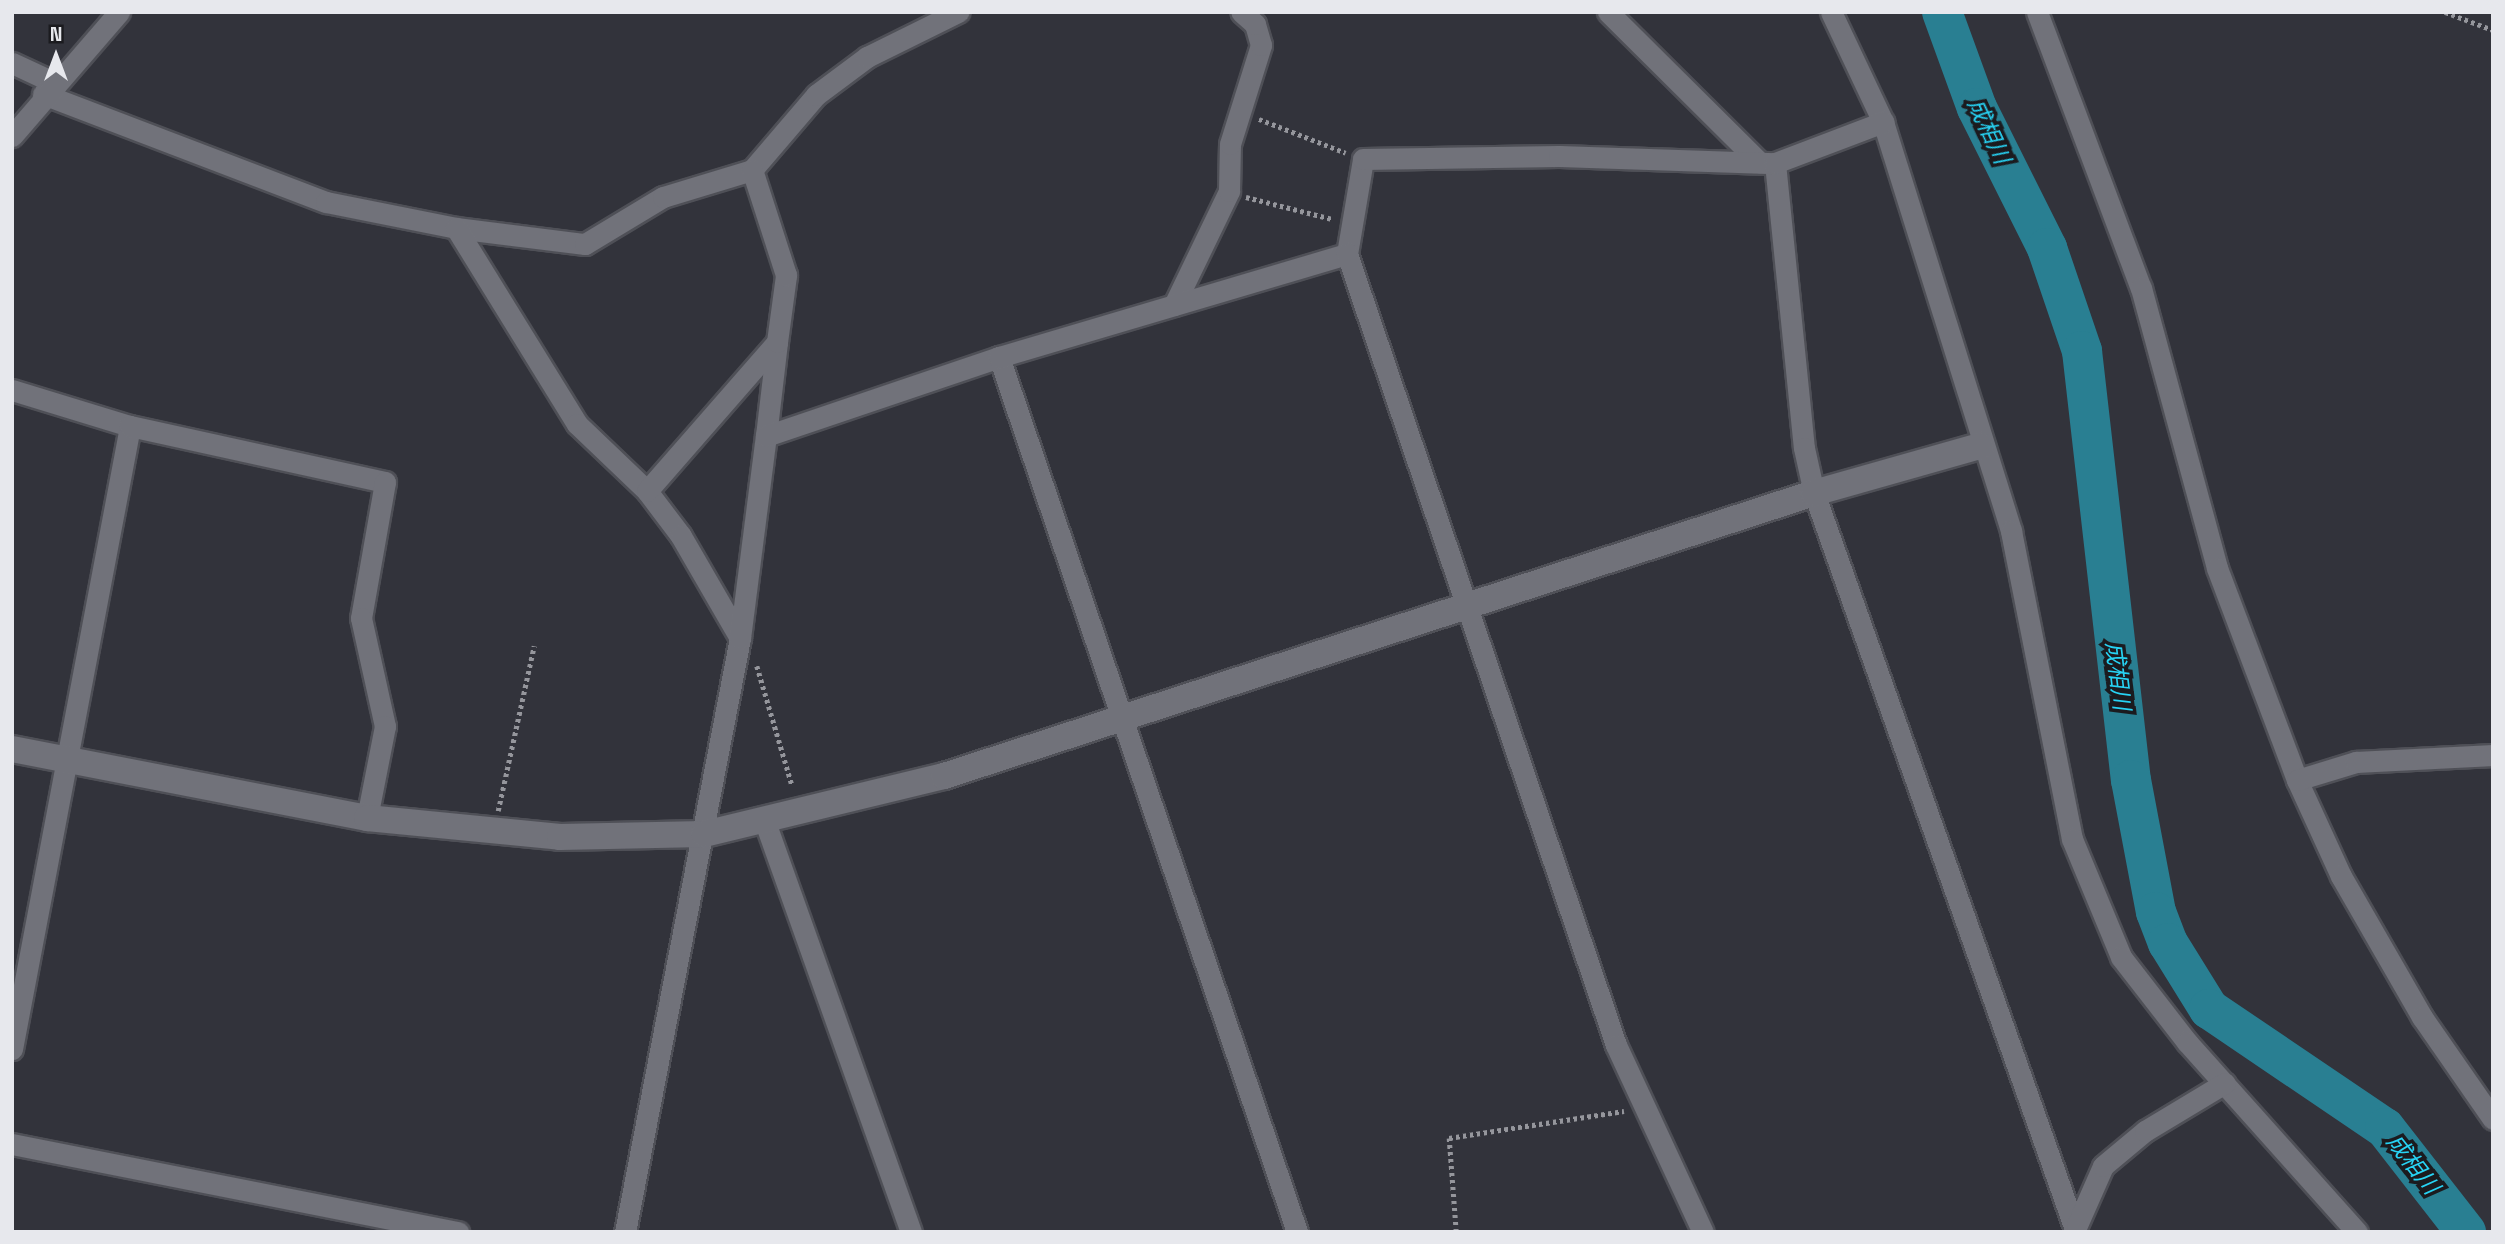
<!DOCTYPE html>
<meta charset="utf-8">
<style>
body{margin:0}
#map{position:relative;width:2505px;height:1244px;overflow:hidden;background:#32333b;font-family:"Space Grotesk","Noto Sans JP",sans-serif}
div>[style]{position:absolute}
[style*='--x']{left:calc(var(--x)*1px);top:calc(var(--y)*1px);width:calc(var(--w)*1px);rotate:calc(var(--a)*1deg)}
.river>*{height:40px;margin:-20px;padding:0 20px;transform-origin:20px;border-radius:20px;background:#297f92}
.path>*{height:4.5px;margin-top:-2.25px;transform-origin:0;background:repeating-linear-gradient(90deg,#95969c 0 3.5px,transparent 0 7px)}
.roads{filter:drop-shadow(2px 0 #4f5057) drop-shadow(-2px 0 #4f5057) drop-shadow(0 2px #4f5057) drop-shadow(0 -2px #4f5057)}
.minor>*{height:21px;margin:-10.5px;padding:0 10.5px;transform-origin:10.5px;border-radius:10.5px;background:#71727a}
.tertiary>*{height:26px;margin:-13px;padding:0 13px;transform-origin:13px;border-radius:13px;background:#71727a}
span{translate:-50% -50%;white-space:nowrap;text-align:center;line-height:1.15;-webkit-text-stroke:7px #1b1b1f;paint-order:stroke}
.water-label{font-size:23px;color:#27d3f4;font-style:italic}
.frame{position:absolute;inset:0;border:14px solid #e7e8ed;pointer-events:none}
.north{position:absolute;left:21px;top:21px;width:70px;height:70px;-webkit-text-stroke:5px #1b1b1f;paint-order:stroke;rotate:0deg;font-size:19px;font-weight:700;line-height:28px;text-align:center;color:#e7e8ed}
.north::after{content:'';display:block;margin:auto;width:24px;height:32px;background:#e7e8ed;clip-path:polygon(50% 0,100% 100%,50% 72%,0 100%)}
</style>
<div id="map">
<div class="river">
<i style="--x:1942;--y:12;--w:102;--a:70"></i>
<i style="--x:1977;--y:108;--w:157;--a:63.4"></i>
<i style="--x:2047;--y:248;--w:109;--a:71.2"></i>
<i style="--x:2082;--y:351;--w:432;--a:83.5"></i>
<i style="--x:2131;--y:780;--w:134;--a:79.3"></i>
<i style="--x:2156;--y:912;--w:33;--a:69"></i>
<i style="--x:2168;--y:943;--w:78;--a:58.2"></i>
<i style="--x:2209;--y:1009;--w:212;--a:34.1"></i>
<i style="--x:2385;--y:1128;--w:132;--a:52.1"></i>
</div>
<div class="path">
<i style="--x:2445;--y:12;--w:51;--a:20.6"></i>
<i style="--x:1259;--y:119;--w:93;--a:21.3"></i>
<i style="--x:1246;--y:197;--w:89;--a:14.3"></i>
<i style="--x:757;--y:666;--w:124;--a:73.6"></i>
<i style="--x:498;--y:811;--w:169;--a:-77.7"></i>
<i style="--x:1456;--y:1232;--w:94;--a:-94.3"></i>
<i style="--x:1449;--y:1138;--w:177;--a:-8.8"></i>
</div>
<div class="roads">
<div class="minor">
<i style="--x:1608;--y:12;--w:213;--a:44.8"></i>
<i style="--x:1831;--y:12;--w:122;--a:64.7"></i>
<i style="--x:1883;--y:122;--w:429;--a:72.6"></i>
<i style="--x:2011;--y:531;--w:314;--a:78.8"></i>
<i style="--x:2072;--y:839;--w:128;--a:67.4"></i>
<i style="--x:2121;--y:957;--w:108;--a:52.2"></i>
<i style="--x:2187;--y:1042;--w:255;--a:48.2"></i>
<i style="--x:2037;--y:12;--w:295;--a:69.4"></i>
<i style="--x:2141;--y:288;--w:290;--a:74.8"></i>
<i style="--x:2217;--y:568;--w:227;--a:69.3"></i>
<i style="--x:2297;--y:780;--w:106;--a:65.4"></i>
<i style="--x:2341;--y:876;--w:163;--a:60.1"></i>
<i style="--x:2422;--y:1017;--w:124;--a:55.2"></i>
<i style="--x:12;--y:63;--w:45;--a:24.9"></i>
<i style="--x:43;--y:94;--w:303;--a:20.9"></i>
<i style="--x:326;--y:202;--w:133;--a:11.3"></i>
<i style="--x:456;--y:228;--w:130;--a:7.1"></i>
<i style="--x:585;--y:244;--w:91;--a:-31.1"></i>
<i style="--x:663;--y:197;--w:93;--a:-16.9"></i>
<i style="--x:752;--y:170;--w:99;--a:-49.5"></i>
<i style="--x:816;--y:95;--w:64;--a:-36.7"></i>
<i style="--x:867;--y:57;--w:102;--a:-26.3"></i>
<i style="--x:12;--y:136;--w:164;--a:-49.2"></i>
<i style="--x:1775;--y:163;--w:286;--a:84.2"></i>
<i style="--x:1804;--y:448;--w:46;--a:77.5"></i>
<i style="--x:1814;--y:493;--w:784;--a:70.48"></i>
<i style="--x:456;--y:228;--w:230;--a:58.3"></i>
<i style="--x:577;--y:424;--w:97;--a:43.7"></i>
<i style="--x:647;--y:491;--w:56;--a:52.9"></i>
<i style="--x:681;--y:536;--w:118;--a:60"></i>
<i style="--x:1347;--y:254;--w:96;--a:-80.4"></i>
<i style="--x:1363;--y:159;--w:196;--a:-0.9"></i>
<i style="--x:1559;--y:156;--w:216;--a:1.9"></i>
<i style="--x:1775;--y:163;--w:116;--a:-20.8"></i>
<i style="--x:1174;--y:305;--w:127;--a:-64.2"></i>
<i style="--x:1229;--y:191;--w:47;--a:-88.8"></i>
<i style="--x:1230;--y:144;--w:104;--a:-72.6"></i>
<i style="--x:1261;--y:45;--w:22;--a:-106"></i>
<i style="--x:1255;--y:24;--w:18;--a:-139"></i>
<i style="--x:999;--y:357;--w:924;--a:71.19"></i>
<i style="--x:12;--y:390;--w:123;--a:17"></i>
<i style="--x:766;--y:436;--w:95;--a:-83.3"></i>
<i style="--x:647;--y:491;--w:198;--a:-48.9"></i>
<i style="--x:777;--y:342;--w:68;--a:-82.3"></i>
<i style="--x:786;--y:275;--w:110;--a:-107.9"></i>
<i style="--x:2297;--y:780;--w:62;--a:-17"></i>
<i style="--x:2356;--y:762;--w:137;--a:-2.9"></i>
<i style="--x:765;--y:822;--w:435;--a:70.4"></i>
<i style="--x:12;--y:1049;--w:634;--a:-79.27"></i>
<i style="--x:130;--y:426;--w:261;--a:12.4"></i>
<i style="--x:385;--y:482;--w:138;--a:100"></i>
<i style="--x:361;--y:618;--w:111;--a:77.5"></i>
<i style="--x:385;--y:726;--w:94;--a:101.1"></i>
<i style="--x:12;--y:1144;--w:455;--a:11.2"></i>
<i style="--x:2077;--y:1225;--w:64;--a:-66.2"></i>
<i style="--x:2103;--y:1166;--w:55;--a:-39.8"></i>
<i style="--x:2145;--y:1131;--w:93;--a:-31"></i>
<i style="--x:625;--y:1232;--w:605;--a:-79.04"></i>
<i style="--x:740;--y:638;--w:204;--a:-82.7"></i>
<i style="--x:766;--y:436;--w:246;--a:-18.7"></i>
<i style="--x:999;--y:357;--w:363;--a:-16.5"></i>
<i style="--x:1347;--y:254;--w:835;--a:71.22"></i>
<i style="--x:1616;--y:1045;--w:206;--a:65.1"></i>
</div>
<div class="tertiary">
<i style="--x:12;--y:749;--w:362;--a:11"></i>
<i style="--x:367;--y:818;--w:194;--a:5.6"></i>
<i style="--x:560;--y:837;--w:144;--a:-1.2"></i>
<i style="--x:704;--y:834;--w:247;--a:-13.6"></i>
<i style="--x:944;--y:776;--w:915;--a:-18.02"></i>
<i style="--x:1814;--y:493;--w:173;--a:-15.8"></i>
</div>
</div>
<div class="water-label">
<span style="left:1989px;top:131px;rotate:65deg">成相川</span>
<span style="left:2118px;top:676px;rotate:83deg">成相川</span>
<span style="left:2413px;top:1164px;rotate:52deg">成相川</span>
</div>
<div class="frame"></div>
<div class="north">N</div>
</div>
